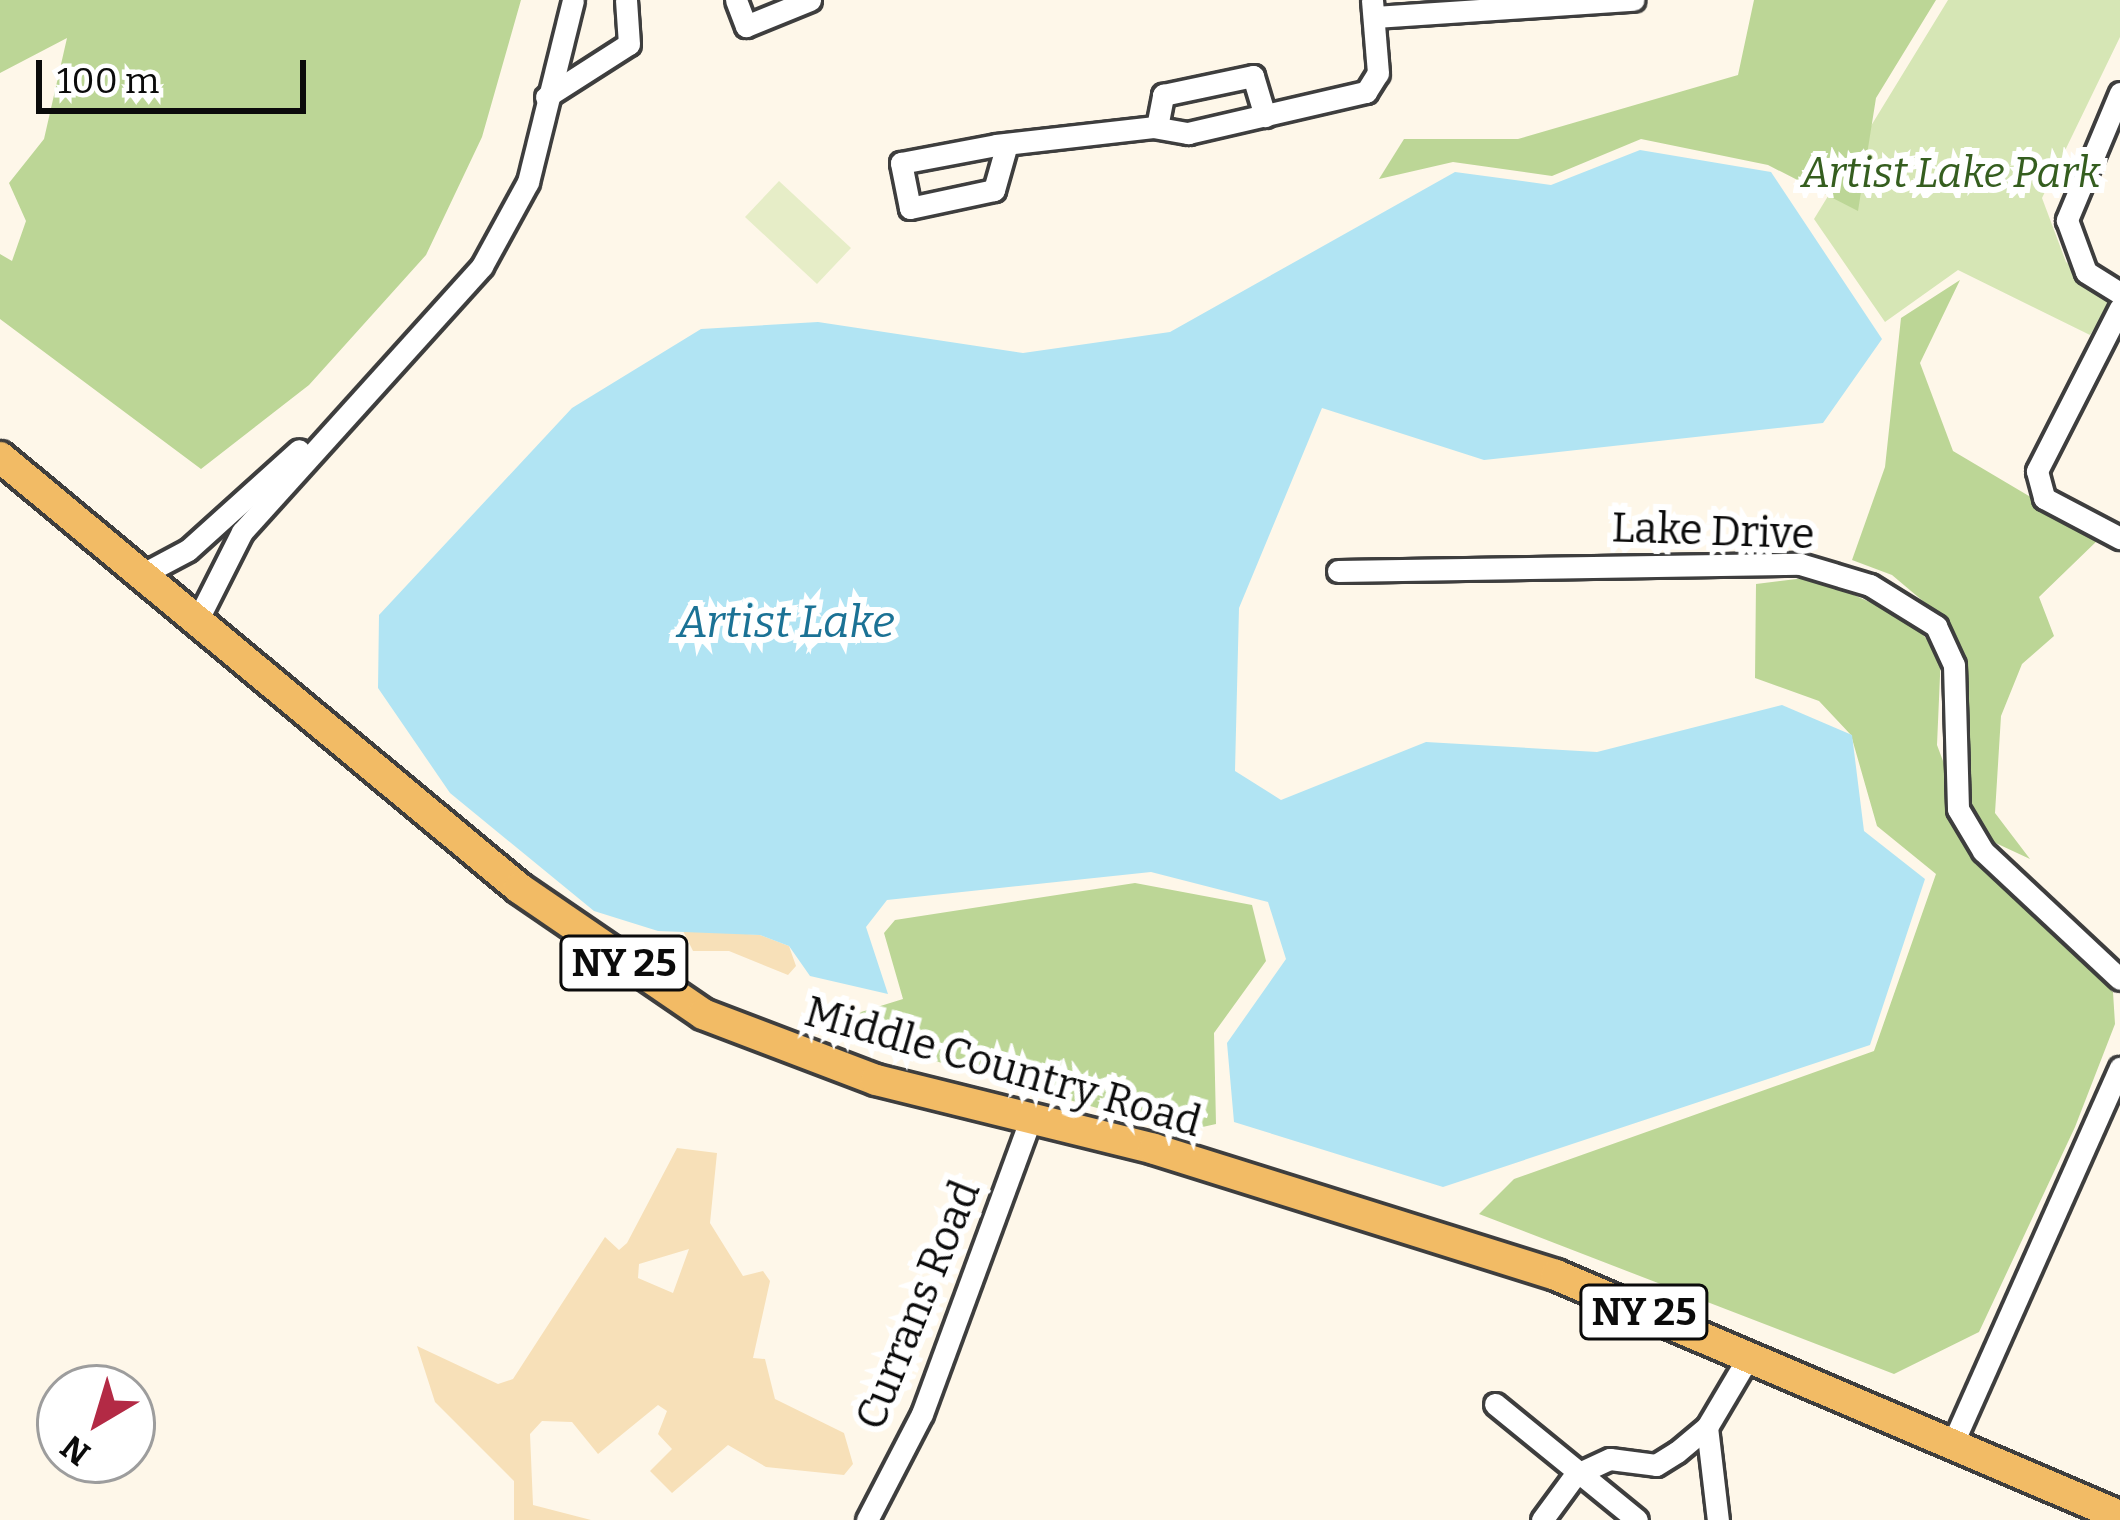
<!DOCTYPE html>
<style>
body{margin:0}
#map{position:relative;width:2120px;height:1520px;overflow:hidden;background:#fef7e9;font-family:Bitter,serif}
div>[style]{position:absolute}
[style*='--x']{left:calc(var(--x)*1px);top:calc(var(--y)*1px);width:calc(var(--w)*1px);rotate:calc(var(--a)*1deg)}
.green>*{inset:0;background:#d6e6b5}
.forest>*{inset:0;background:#bcd696}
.sand>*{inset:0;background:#f7e0b8}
.pitch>*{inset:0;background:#e6edc7}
.water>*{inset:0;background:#b1e4f3}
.roads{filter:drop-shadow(3px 0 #3e3e3e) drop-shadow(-3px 0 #3e3e3e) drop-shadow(0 3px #3e3e3e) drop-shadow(0 -3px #3e3e3e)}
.street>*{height:21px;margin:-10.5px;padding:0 10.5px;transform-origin:10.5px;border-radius:10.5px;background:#fff}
.primary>*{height:30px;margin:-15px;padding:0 15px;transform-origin:15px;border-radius:15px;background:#f2bb65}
span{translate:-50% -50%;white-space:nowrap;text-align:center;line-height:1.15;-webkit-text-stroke:12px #fff;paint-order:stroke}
.shield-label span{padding:3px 9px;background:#fff;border:3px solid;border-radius:9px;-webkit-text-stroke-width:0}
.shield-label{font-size:39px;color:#0b0b0b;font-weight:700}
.park-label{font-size:42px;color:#355e1f;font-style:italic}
.street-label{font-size:42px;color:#0b0b0b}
.water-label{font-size:45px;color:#1b7295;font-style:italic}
.north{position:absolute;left:36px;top:1364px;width:120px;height:120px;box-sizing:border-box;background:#fff;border:3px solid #9d9d9d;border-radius:50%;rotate:218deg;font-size:33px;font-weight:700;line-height:48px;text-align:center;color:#0b0b0b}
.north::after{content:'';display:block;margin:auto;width:42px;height:54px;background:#b32a45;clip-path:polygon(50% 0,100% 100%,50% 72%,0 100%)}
.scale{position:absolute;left:36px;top:60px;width:270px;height:54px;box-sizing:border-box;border:6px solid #0b0b0b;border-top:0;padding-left:15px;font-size:36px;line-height:42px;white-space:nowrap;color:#0b0b0b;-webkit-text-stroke:9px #fff;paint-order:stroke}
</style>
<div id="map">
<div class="green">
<i style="clip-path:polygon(1948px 0,2120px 0,2120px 37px,2042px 198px,2066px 262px,2113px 300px,2090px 335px,1958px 270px,1885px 322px,1814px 219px)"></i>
</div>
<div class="forest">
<i style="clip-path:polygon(0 0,521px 0,482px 137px,426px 255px,309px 385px,201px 469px,0 319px,0 254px,12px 261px,26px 221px,9px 183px,44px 139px,67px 38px,0 73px)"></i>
<i style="clip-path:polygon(1754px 0,1936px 0,1876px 98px,1858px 211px,1768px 165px,1641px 139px,1552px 176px,1453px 162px,1379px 179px,1404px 139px,1518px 139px,1738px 75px)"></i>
<i style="clip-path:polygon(1960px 280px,1920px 363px,1953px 451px,2100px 538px,2039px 597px,2054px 636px,2022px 664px,2001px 716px,1995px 813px,2030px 859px,1987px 839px,1967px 798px,1968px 668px,1949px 623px,1892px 575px,1852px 560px,1885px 467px,1901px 318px)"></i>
<i style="clip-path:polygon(1813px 577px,1906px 618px,1941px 653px,1937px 745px,1982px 865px,2113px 992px,2115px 1024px,2075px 1127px,1979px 1332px,1894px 1374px,1479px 1214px,1514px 1179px,1874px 1051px,1936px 874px,1877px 826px,1851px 735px,1819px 701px,1755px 678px,1756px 584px)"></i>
<i style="clip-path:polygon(1135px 883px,1252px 905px,1266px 961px,1214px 1033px,1216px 1124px,1180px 1132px,842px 1034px,861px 1012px,903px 999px,884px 933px,895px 920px)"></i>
</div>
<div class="sand">
<i style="clip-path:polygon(682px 929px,760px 935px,789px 946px,796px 966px,788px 975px,729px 951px,693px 951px)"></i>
<i style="clip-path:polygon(evenodd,677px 1148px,717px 1153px,710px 1223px,743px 1276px,763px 1271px,770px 1281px,753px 1358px,765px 1359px,775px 1399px,844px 1433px,853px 1464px,844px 1475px,766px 1467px,728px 1445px,672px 1493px,650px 1471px,672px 1449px,658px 1434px,667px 1411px,658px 1405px,598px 1454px,572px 1422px,542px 1421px,530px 1434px,533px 1505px,591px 1520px,514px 1520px,514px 1481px,435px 1402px,417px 1346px,498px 1384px,513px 1379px,605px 1237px,619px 1250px,627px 1243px,677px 1148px,689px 1249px,673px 1293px,638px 1278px,639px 1264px,689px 1249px)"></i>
</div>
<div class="pitch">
<i style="clip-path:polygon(779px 181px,851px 248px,817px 284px,745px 217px)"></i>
</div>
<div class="water">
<i style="clip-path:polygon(1640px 150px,1771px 172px,1882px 339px,1823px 423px,1484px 460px,1322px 408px,1239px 608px,1235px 771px,1281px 800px,1426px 742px,1597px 752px,1782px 705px,1852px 735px,1864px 831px,1925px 879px,1870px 1045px,1443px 1187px,1234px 1122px,1227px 1043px,1286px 959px,1268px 902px,1151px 872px,887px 900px,866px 927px,888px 994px,810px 976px,789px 946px,760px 935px,658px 931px,594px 911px,450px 793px,378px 688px,379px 615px,572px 408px,701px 329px,818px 322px,1023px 353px,1170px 332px,1455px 172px,1551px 185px)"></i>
</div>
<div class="roads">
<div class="street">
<i style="--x:736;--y:0;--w:28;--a:69"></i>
<i style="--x:746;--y:26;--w:69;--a:-22.1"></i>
<i style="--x:1374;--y:17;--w:260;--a:-3.8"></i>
<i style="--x:2120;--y:93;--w:138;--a:112.7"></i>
<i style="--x:2067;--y:220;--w:55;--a:69.9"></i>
<i style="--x:2086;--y:272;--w:40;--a:32"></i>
<i style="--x:546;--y:97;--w:98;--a:-32.6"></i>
<i style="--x:629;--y:44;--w:44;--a:-93.9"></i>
<i style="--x:1157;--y:127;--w:33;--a:-79"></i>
<i style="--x:1163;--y:95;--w:92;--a:-11.9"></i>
<i style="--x:1253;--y:76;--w:42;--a:73.3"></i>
<i style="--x:1007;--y:144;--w:48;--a:105.8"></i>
<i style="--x:994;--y:190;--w:86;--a:167.9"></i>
<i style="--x:910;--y:208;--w:46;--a:-101.3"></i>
<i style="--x:901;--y:163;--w:97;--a:-10.7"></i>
<i style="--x:996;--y:145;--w:158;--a:-6.5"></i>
<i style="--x:1153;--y:127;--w:36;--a:10"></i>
<i style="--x:1188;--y:133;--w:183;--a:-13"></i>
<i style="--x:1366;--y:92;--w:22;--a:-58"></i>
<i style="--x:1378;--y:73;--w:73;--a:-94.7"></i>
<i style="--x:2120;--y:308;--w:183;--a:117"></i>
<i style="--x:2037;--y:471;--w:28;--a:75"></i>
<i style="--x:2044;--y:498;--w:86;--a:27.8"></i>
<i style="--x:1338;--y:571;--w:462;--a:-0.9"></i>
<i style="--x:1800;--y:564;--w:73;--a:16.7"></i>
<i style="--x:1870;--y:585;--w:78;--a:31.8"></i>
<i style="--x:1936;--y:626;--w:43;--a:65.2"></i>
<i style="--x:1954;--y:665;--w:144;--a:88.4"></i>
<i style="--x:1958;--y:809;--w:49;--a:59.2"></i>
<i style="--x:1983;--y:851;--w:187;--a:43.1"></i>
<i style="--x:141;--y:575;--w:53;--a:-28"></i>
<i style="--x:188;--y:550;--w:149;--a:-42"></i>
<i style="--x:197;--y:621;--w:100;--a:-63.2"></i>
<i style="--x:242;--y:532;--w:358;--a:-47.9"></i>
<i style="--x:482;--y:266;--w:96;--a:-61.3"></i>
<i style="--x:528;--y:182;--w:187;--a:-76.1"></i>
<i style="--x:1495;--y:1404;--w:183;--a:39.2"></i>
<i style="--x:1707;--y:1427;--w:94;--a:83.3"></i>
<i style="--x:1952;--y:1445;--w:413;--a:-66"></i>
<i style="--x:867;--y:1520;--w:119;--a:-62.6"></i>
<i style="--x:922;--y:1414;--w:319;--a:-69.8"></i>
<i style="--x:1542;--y:1520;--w:56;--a:-53.7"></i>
<i style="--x:1575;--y:1475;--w:38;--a:-25"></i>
<i style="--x:1610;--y:1459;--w:46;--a:7.4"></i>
<i style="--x:1656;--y:1465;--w:25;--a:-32"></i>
<i style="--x:1677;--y:1452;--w:39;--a:-40"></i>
<i style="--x:1707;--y:1427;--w:82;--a:-59.4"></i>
</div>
<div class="primary">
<i style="--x:0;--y:457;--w:675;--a:39.71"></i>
<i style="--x:519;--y:888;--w:223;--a:34.4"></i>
<i style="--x:703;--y:1014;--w:185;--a:20.9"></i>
<i style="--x:876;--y:1080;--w:286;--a:13.9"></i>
<i style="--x:1154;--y:1149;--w:421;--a:17.4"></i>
<i style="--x:1556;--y:1275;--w:613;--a:23.14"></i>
</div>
</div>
<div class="shield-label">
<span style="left:624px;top:963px">NY 25</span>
<span style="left:1644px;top:1312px">NY 25</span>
</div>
<div class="park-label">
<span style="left:1951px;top:173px">Artist Lake Park</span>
</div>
<div class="street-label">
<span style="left:1713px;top:531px;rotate:2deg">Lake Drive</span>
<span style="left:1003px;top:1067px;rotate:16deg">Middle Country Road</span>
<span style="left:918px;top:1305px;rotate:-68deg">Currans Road</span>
</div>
<div class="water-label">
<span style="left:786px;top:623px">Artist Lake</span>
</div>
<div class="north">N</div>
<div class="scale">100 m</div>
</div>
